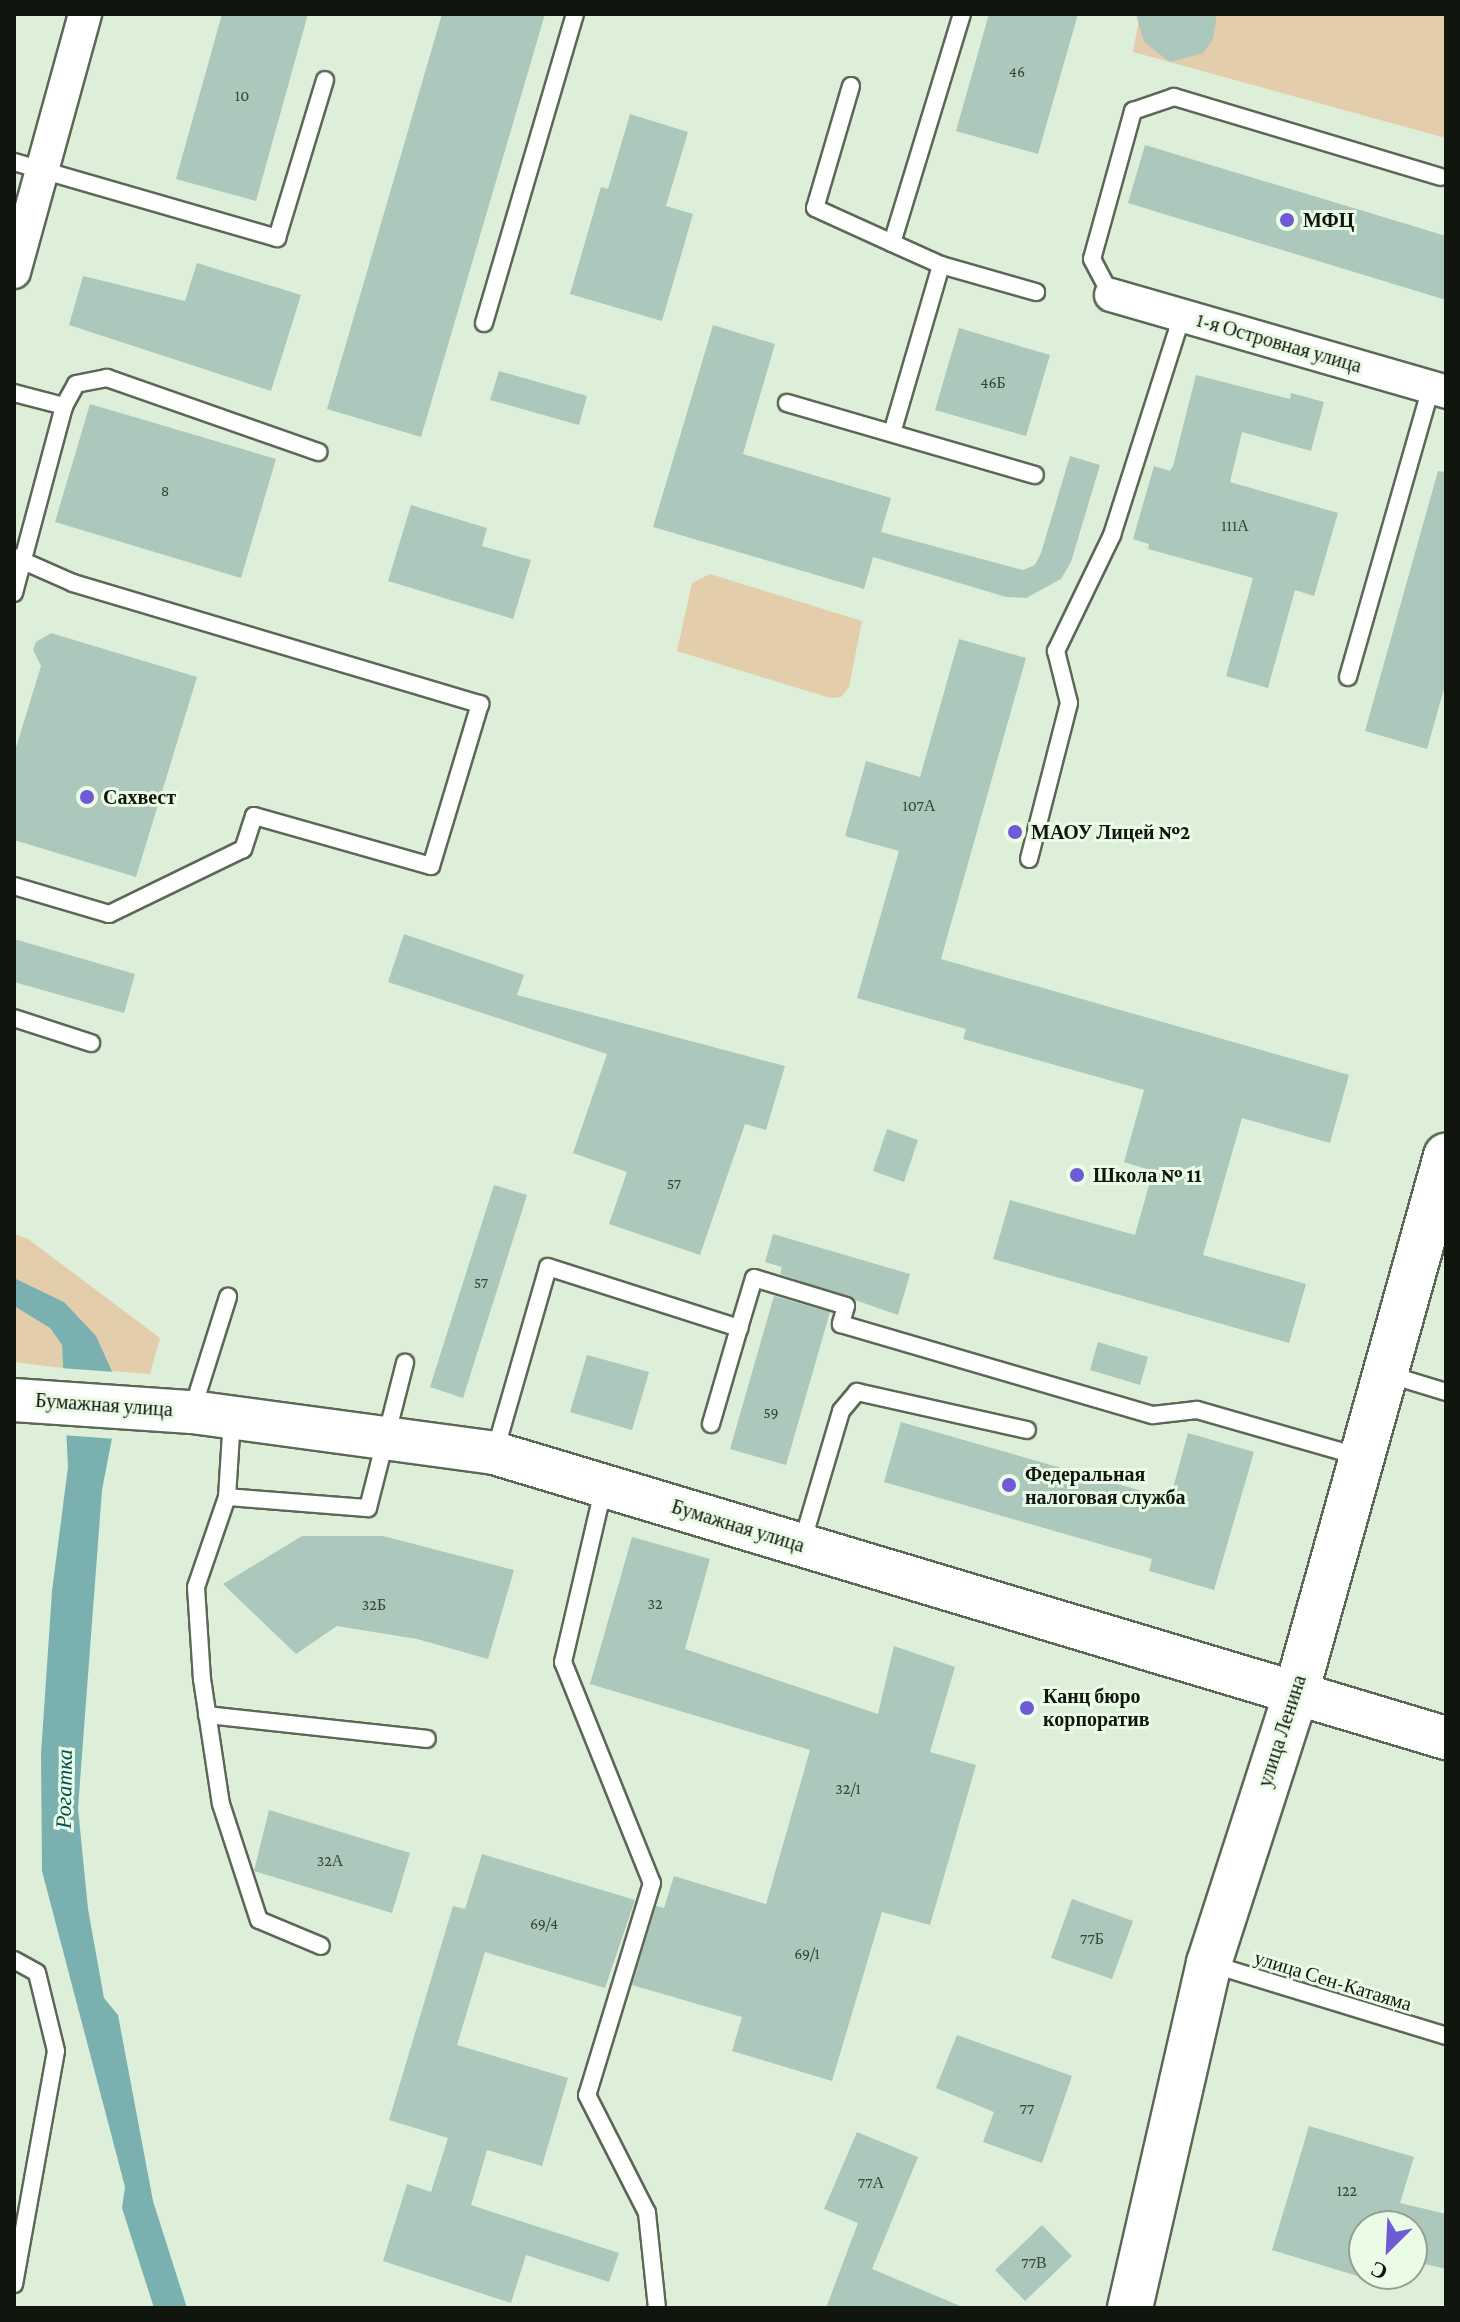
<!DOCTYPE html>
<meta charset="utf-8">
<style>
body{margin:0}
#map{position:relative;width:1460px;height:2322px;overflow:hidden;background:#deefd9;font-family:"Crimson Pro",serif}
div>[style]{position:absolute}
[style*='--x']{left:calc(var(--x)*1px);top:calc(var(--y)*1px);width:calc(var(--w)*1px);rotate:calc(var(--a)*1deg)}
.green>*{inset:0;background:#e3cdab}
.water>*{inset:0;background:#7bb0b1}
.pier>*{inset:0;background:#deefd9}
.building>*{inset:0;background:#acc7bb}
.roads{filter:drop-shadow(2px 0 #5a6855) drop-shadow(-2px 0 #5a6855) drop-shadow(0 2px #5a6855) drop-shadow(0 -2px #5a6855)}
.service>*{height:16px;margin:-8px;padding:0 8px;transform-origin:8px;border-radius:8px;background:#fff}
.minor>*{height:32px;margin:-16px;padding:0 16px;transform-origin:16px;border-radius:16px;background:#fff}
.tertiary>*{height:42px;margin:-21px;padding:0 21px;transform-origin:21px;border-radius:21px;background:#fff}
.primary>*{height:44px;margin:-22px;padding:0 22px;transform-origin:22px;border-radius:22px;background:#fff}
.dots>*{width:22px;height:22px;translate:-50% -50%;box-sizing:border-box;border:4px solid #ebfce6;border-radius:50%}
span{translate:-50% -50%;white-space:nowrap;text-align:center;line-height:1.15;-webkit-text-stroke:6px #ebfce6;paint-order:stroke}
.number-label{font-size:16px;color:#374239}
.number-label span{-webkit-text-stroke-width:0}
.poi-label{font-size:20px;color:#10160e;font-weight:700}
.left{translate:0 -50%;text-align:left}
.street-label{font-size:20px;color:#10160e}
.water-label{font-size:22px;color:#005153;font-style:italic}
.frame{position:absolute;inset:0;border:16px solid #10160e;pointer-events:none}
.north{position:absolute;left:1348px;top:2210px;width:80px;height:80px;box-sizing:border-box;background:#ebfce6;border:2px solid #93a090;border-radius:50%;rotate:204deg;font-size:22px;font-weight:700;line-height:32px;text-align:center;color:#10160e}
.north::after{content:'';display:block;margin:auto;width:28px;height:36px;background:#6e5bd5;clip-path:polygon(50% 0,100% 100%,50% 72%,0 100%)}
</style>
<div id="map">
<div class="green">
<i style="clip-path:polygon(1140px 14px,1446px 14px,1446px 138px,1133px 52px)"></i>
<i style="clip-path:polygon(710px 574px,862px 621px,849px 687px,841px 697px,830px 698px,677px 651px,692px 583px)"></i>
<i style="clip-path:polygon(14px 1234px,28px 1239px,160px 1338px,150px 1374px,112px 1371px,105px 1355px,64px 1302px,14px 1278px)"></i>
<i style="clip-path:polygon(14px 1306px,50px 1328px,62px 1345px,63px 1368px,14px 1362px)"></i>
</div>
<div class="water">
<i style="clip-path:polygon(14px 1278px,64px 1302px,96px 1336px,112px 1371px,113px 1433px,102px 1490px,78px 1808px,88px 1909px,104px 1998px,118px 2015px,153px 2201px,187px 2308px,154px 2308px,122px 2208px,125px 2187px,42px 1871px,41px 1754px,52px 1591px,68px 1467px,62px 1345px,50px 1328px,14px 1306px)"></i>
</div>
<div class="pier">
<i style="clip-path:polygon(59px 1368px,116px 1372px,116px 1439px,62px 1435px)"></i>
</div>
<div class="building">
<i style="clip-path:polygon(222px 14px,308px 14px,256px 201px,176px 179px)"></i>
<i style="clip-path:polygon(442px 14px,545px 14px,421px 437px,327px 409px)"></i>
<i style="clip-path:polygon(989px 14px,1078px 14px,1038px 154px,956px 131px)"></i>
<i style="clip-path:polygon(1136px 14px,1217px 14px,1213px 39px,1203px 53px,1170px 62px,1144px 42px)"></i>
<i style="clip-path:polygon(630px 114px,688px 132px,666px 206px,693px 214px,662px 321px,570px 294px,601px 187px,608px 189px)"></i>
<i style="clip-path:polygon(1145px 145px,1446px 236px,1446px 300px,1128px 203px)"></i>
<i style="clip-path:polygon(197px 263px,301px 295px,271px 391px,69px 325px,83px 276px,185px 301px)"></i>
<i style="clip-path:polygon(713px 325px,775px 344px,743px 454px,891px 498px,881px 532px,1023px 570px,1035px 565px,1041px 553px,1070px 456px,1100px 465px,1071px 562px,1061px 579px,1026px 598px,1006px 597px,873px 557px,864px 589px,653px 527px)"></i>
<i style="clip-path:polygon(959px 328px,1050px 355px,1026px 436px,935px 410px)"></i>
<i style="clip-path:polygon(499px 371px,587px 396px,579px 425px,490px 400px)"></i>
<i style="clip-path:polygon(1196px 375px,1290px 399px,1291px 393px,1324px 402px,1311px 451px,1242px 432px,1230px 482px,1338px 513px,1314px 596px,1295px 590px,1268px 688px,1226px 676px,1253px 578px,1148px 549px,1149px 544px,1133px 539px,1154px 466px,1170px 471px,1173px 466px)"></i>
<i style="clip-path:polygon(90px 404px,276px 459px,241px 578px,55px 522px)"></i>
<i style="clip-path:polygon(1438px 471px,1446px 472px,1446px 682px,1427px 749px,1365px 731px)"></i>
<i style="clip-path:polygon(411px 505px,487px 528px,482px 546px,531px 560px,513px 619px,388px 581px)"></i>
<i style="clip-path:polygon(51px 633px,197px 677px,136px 877px,14px 840px,14px 754px,41px 666px,33px 650px,36px 642px)"></i>
<i style="clip-path:polygon(959px 639px,1026px 658px,941px 959px,1349px 1075px,1330px 1143px,1242px 1118px,1203px 1255px,1306px 1284px,1289px 1343px,993px 1259px,1010px 1200px,1135px 1235px,1153px 1171px,1124px 1162px,1144px 1090px,963px 1039px,966px 1029px,857px 998px,899px 851px,845px 836px,866px 761px,920px 777px)"></i>
<i style="clip-path:polygon(404px 934px,524px 975px,517px 995px,785px 1066px,766px 1130px,745px 1124px,700px 1255px,609px 1224px,627px 1172px,573px 1153px,607px 1054px,388px 982px)"></i>
<i style="clip-path:polygon(14px 939px,135px 974px,124px 1013px,14px 982px)"></i>
<i style="clip-path:polygon(887px 1129px,918px 1140px,904px 1182px,873px 1171px)"></i>
<i style="clip-path:polygon(494px 1185px,527px 1195px,463px 1398px,430px 1387px)"></i>
<i style="clip-path:polygon(773px 1234px,910px 1274px,898px 1315px,780px 1274px,782px 1267px,765px 1262px)"></i>
<i style="clip-path:polygon(774px 1296px,830px 1312px,786px 1465px,730px 1449px)"></i>
<i style="clip-path:polygon(1098px 1342px,1148px 1357px,1140px 1385px,1090px 1370px)"></i>
<i style="clip-path:polygon(587px 1355px,649px 1372px,632px 1430px,570px 1412px)"></i>
<i style="clip-path:polygon(901px 1422px,1170px 1499px,1188px 1433px,1254px 1452px,1214px 1590px,1149px 1571px,1152px 1559px,884px 1482px)"></i>
<i style="clip-path:polygon(302px 1536px,383px 1536px,514px 1570px,488px 1659px,417px 1639px,337px 1626px,296px 1654px,223px 1584px)"></i>
<i style="clip-path:polygon(632px 1537px,710px 1559px,685px 1649px,878px 1714px,894px 1646px,955px 1667px,930px 1752px,976px 1765px,930px 1925px,882px 1912px,832px 2081px,732px 2051px,742px 2017px,632px 1985px,656px 1906px,664px 1908px,674px 1876px,766px 1904px,810px 1750px,590px 1684px)"></i>
<i style="clip-path:polygon(269px 1810px,410px 1853px,392px 1913px,254px 1871px)"></i>
<i style="clip-path:polygon(482px 1854px,635px 1900px,605px 1988px,485px 1952px,457px 2045px,568px 2078px,542px 2166px,487px 2150px,471px 2205px,619px 2253px,609px 2282px,526px 2255px,511px 2303px,383px 2261px,407px 2184px,431px 2192px,448px 2138px,389px 2120px,453px 1906px,465px 1909px)"></i>
<i style="clip-path:polygon(1072px 1899px,1133px 1921px,1112px 1979px,1051px 1958px)"></i>
<i style="clip-path:polygon(957px 2035px,1072px 2076px,1042px 2163px,983px 2142px,994px 2112px,936px 2088px)"></i>
<i style="clip-path:polygon(1309px 2126px,1414px 2157px,1400px 2203px,1446px 2214px,1446px 2269px,1412px 2261px,1412px 2226px,1364px 2226px,1364px 2274px,1379px 2274px,1377px 2282px,1272px 2250px)"></i>
<i style="clip-path:polygon(857px 2132px,918px 2157px,872px 2269px,965px 2308px,826px 2308px,858px 2223px,824px 2209px)"></i>
<i style="clip-path:polygon(1042px 2225px,1072px 2256px,1025px 2301px,995px 2270px)"></i>
</div>
<div class="roads">
<div class="service">
<i style="--x:851;--y:86;--w:127;--a:106.4"></i>
<i style="--x:815;--y:208;--w:85;--a:24.4"></i>
<i style="--x:14;--y:162;--w:274;--a:16.1"></i>
<i style="--x:277;--y:238;--w:165;--a:-73.1"></i>
<i style="--x:941;--y:265;--w:99;--a:15.9"></i>
<i style="--x:1111;--y:295;--w:41;--a:-117.8"></i>
<i style="--x:1092;--y:259;--w:154;--a:-74.5"></i>
<i style="--x:1133;--y:111;--w:43;--a:-18.9"></i>
<i style="--x:1174;--y:97;--w:278;--a:16.7"></i>
<i style="--x:484;--y:323;--w:322;--a:-73.6"></i>
<i style="--x:14;--y:393;--w:52;--a:14.6"></i>
<i style="--x:787;--y:403;--w:258;--a:16.2"></i>
<i style="--x:892;--y:433;--w:175;--a:-73.7"></i>
<i style="--x:941;--y:265;--w:54;--a:-155.8"></i>
<i style="--x:892;--y:243;--w:239;--a:-73"></i>
<i style="--x:14;--y:557;--w:64;--a:23.8"></i>
<i style="--x:73;--y:583;--w:425;--a:16.6"></i>
<i style="--x:480;--y:704;--w:169;--a:106.8"></i>
<i style="--x:431;--y:866;--w:184;--a:-164.2"></i>
<i style="--x:254;--y:816;--w:35;--a:108"></i>
<i style="--x:243;--y:849;--w:149;--a:154.1"></i>
<i style="--x:109;--y:914;--w:99;--a:-163.6"></i>
<i style="--x:14;--y:593;--w:194;--a:-75"></i>
<i style="--x:64;--y:406;--w:25;--a:-61"></i>
<i style="--x:76;--y:384;--w:32;--a:-11"></i>
<i style="--x:107;--y:378;--w:224;--a:19.3"></i>
<i style="--x:1348;--y:677;--w:301;--a:-74"></i>
<i style="--x:1029;--y:859;--w:161;--a:-75.6"></i>
<i style="--x:1069;--y:703;--w:54;--a:-104"></i>
<i style="--x:1056;--y:651;--w:129;--a:-64.2"></i>
<i style="--x:1112;--y:535;--w:231;--a:-72.3"></i>
<i style="--x:14;--y:1018;--w:81;--a:18"></i>
<i style="--x:739;--y:1328;--w:52;--a:-73.3"></i>
<i style="--x:754;--y:1278;--w:96;--a:16.9"></i>
<i style="--x:846;--y:1306;--w:19;--a:106"></i>
<i style="--x:841;--y:1324;--w:325;--a:16.3"></i>
<i style="--x:1153;--y:1415;--w:44;--a:-6.5"></i>
<i style="--x:1197;--y:1410;--w:171;--a:16"></i>
<i style="--x:1387;--y:1374;--w:62;--a:17"></i>
<i style="--x:192;--y:1411;--w:120;--a:-72.5"></i>
<i style="--x:232;--y:1418;--w:79;--a:93.6"></i>
<i style="--x:227;--y:1497;--w:141;--a:4.5"></i>
<i style="--x:368;--y:1508;--w:150;--a:-75.7"></i>
<i style="--x:495;--y:1451;--w:191;--a:-73.9"></i>
<i style="--x:548;--y:1267;--w:201;--a:17.7"></i>
<i style="--x:739;--y:1328;--w:100;--a:106.3"></i>
<i style="--x:604;--y:1486;--w:181;--a:103.1"></i>
<i style="--x:563;--y:1662;--w:238;--a:68.1"></i>
<i style="--x:652;--y:1883;--w:222;--a:107"></i>
<i style="--x:587;--y:2095;--w:132;--a:63"></i>
<i style="--x:647;--y:2213;--w:96;--a:84"></i>
<i style="--x:227;--y:1497;--w:95;--a:109"></i>
<i style="--x:196;--y:1587;--w:92;--a:86.3"></i>
<i style="--x:202;--y:1679;--w:126;--a:81.4"></i>
<i style="--x:221;--y:1804;--w:122;--a:71.9"></i>
<i style="--x:259;--y:1920;--w:67;--a:22.8"></i>
<i style="--x:802;--y:1543;--w:138;--a:-73.5"></i>
<i style="--x:841;--y:1411;--w:25;--a:-50"></i>
<i style="--x:857;--y:1392;--w:174;--a:12.6"></i>
<i style="--x:207;--y:1715;--w:221;--a:6.2"></i>
<i style="--x:14;--y:1960;--w:26;--a:29"></i>
<i style="--x:37;--y:1973;--w:80;--a:76.3"></i>
<i style="--x:56;--y:2051;--w:237;--a:100.2"></i>
<i style="--x:1211;--y:1964;--w:246;--a:17"></i>
</div>
<div class="minor">
<i style="--x:14;--y:272;--w:268;--a:-74.6"></i>
<i style="--x:1111;--y:295;--w:349;--a:16.1"></i>
</div>
<div class="tertiary">
<i style="--x:14;--y:1400;--w:178;--a:3.9"></i>
<i style="--x:192;--y:1412;--w:305;--a:7.7"></i>
<i style="--x:494;--y:1453;--w:994;--a:16.67"></i>
</div>
<div class="primary">
<i style="--x:1130;--y:2308;--w:354;--a:-77.1"></i>
<i style="--x:1209;--y:1963;--w:284;--a:-72.1"></i>
<i style="--x:1296;--y:1693;--w:558;--a:-74.39"></i>
</div>
</div>
<div class="dots">
<i style="left:1287px;top:220px;background:#6e5bd5"></i>
<i style="left:87px;top:797px;background:#6e5bd5"></i>
<i style="left:1015px;top:832px;background:#6e5bd5"></i>
<i style="left:1077px;top:1175px;background:#6e5bd5"></i>
<i style="left:1009px;top:1485px;background:#6e5bd5"></i>
<i style="left:1027px;top:1708px;background:#6e5bd5"></i>
</div>
<div class="number-label">
<span style="left:1017px;top:72px">46</span>
<span style="left:242px;top:96px">10</span>
<span style="left:993px;top:383px">46Б</span>
<span style="left:165px;top:491px">8</span>
<span style="left:1235px;top:526px">111А</span>
<span style="left:919px;top:806px">107А</span>
<span style="left:674px;top:1184px">57</span>
<span style="left:481px;top:1283px">57</span>
<span style="left:771px;top:1413px">59</span>
<span style="left:655px;top:1604px">32</span>
<span style="left:374px;top:1605px">32Б</span>
<span style="left:848px;top:1789px">32/1</span>
<span style="left:330px;top:1861px">32А</span>
<span style="left:544px;top:1924px">69/4</span>
<span style="left:1092px;top:1939px">77Б</span>
<span style="left:807px;top:1954px">69/1</span>
<span style="left:1027px;top:2109px">77</span>
<span style="left:871px;top:2183px">77А</span>
<span style="left:1347px;top:2191px">122</span>
<span style="left:1034px;top:2263px">77В</span>
</div>
<div class="poi-label">
<span class="left" style="left:1303px;top:220px">МФЦ</span>
<span class="left" style="left:103px;top:797px">Сахвест</span>
<span class="left" style="left:1031px;top:832px">МАОУ Лицей №2</span>
<span class="left" style="left:1093px;top:1175px">Школа № 11</span>
<span class="left" style="left:1025px;top:1486px">Федеральная<br>налоговая служба</span>
<span class="left" style="left:1043px;top:1708px">Канц бюро<br>корпоратив</span>
</div>
<div class="street-label">
<span style="left:1279px;top:343px;rotate:16deg">1-я Островная улица</span>
<span style="left:104px;top:1405px;rotate:4deg">Бумажная улица</span>
<span style="left:738px;top:1526px;rotate:17deg">Бумажная улица</span>
<span style="left:1282px;top:1731px;rotate:-72deg">улица Ленина</span>
<span style="left:1333px;top:1981px;rotate:17deg">улица Сен-Катаяма</span>
</div>
<div class="water-label">
<span style="left:64px;top:1789px;rotate:-89deg">Рогатка</span>
</div>
<div class="frame"></div>
<div class="north">С</div>
</div>
